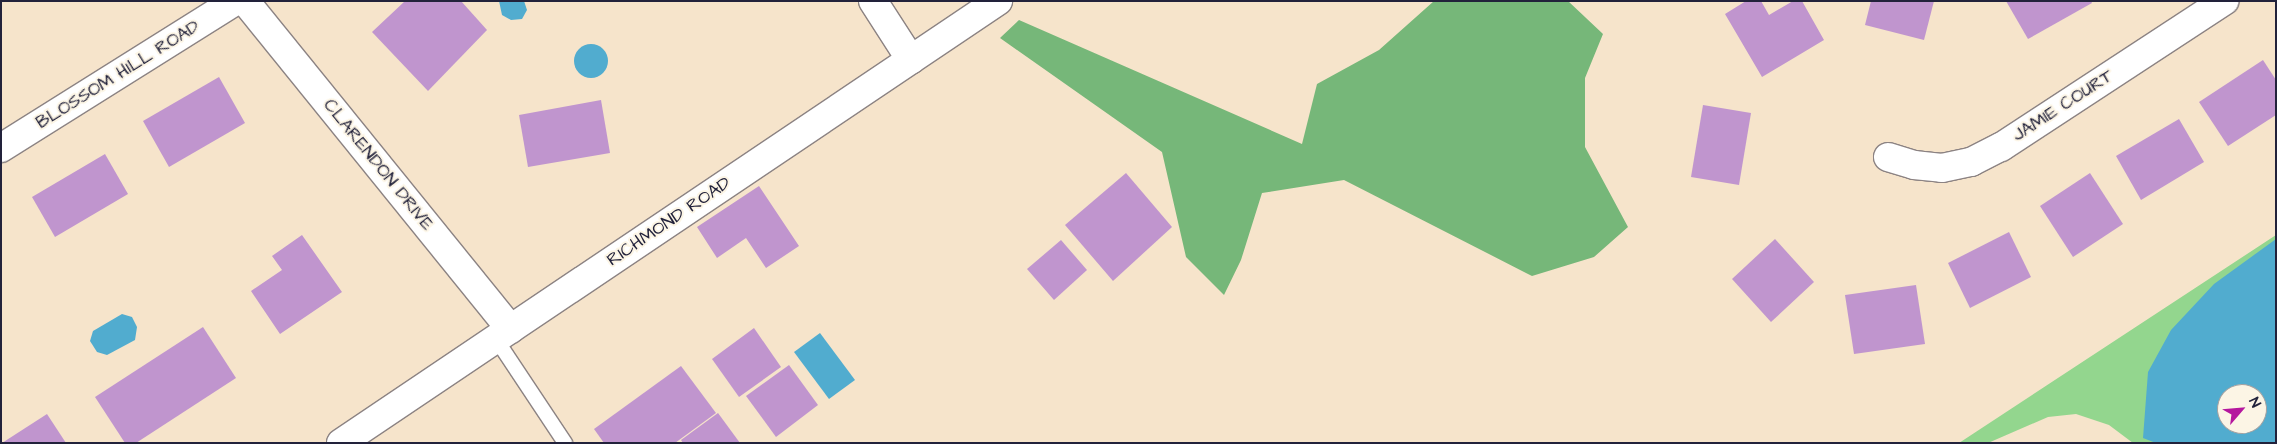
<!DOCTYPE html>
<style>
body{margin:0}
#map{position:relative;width:2277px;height:444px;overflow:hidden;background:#f6e4cb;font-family:"Architects Daughter",sans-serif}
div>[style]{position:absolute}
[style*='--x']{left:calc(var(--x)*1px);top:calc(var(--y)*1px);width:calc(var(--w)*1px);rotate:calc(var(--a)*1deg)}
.green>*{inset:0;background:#93d68e}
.forest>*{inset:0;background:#76b779}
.water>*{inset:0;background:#51accf}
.round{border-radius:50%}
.building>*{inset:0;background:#c095ce}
.roads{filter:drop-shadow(1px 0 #8c8383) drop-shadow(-1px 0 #8c8383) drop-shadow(0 1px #8c8383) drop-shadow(0 -1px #8c8383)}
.service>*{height:14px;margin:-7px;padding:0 7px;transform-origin:7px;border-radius:7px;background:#fff}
.minor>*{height:28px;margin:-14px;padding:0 14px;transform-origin:14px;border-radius:14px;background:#fff}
.tertiary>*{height:28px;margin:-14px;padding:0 14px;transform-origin:14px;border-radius:14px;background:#fff}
span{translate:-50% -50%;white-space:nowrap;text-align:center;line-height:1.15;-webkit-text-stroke:4px #fcf5e5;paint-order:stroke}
.street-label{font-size:18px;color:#22223b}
.frame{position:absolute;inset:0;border:2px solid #22223b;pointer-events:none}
.north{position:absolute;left:2217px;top:384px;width:50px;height:50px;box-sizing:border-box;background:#fcf5e5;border:1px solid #a5a1a1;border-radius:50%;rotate:63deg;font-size:14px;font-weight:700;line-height:20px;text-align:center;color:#22223b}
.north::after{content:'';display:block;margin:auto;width:18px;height:22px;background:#b5179e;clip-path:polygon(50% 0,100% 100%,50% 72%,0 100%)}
</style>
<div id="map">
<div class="green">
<i style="clip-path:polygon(evenodd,2276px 235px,2276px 443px,2133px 443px,2109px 425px,2076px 414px,2048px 417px,1988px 443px,1959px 443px,2276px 235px,2227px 394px,2257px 394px,2257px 424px,2227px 424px,2227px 394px)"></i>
</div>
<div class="forest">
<i style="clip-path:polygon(1434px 1px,1568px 1px,1603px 34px,1585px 78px,1585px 147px,1628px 227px,1594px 257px,1532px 276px,1344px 180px,1262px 193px,1241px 260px,1224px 295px,1186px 257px,1162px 152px,1000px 38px,1019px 20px,1302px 144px,1317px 84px,1379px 50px)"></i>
</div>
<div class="water">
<i style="clip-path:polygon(499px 1px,524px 1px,527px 10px,522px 19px,511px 20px,502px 15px)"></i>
<i class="round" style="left:574px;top:44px;width:34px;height:34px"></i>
<i style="clip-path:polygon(evenodd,2276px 239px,2276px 443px,2156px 443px,2143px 438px,2148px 372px,2171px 330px,2214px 284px,2276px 239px,2227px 394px,2257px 394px,2257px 424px,2227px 424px,2227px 394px)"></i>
<i style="clip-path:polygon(122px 314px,132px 317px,137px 327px,135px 340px,107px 355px,97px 352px,90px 341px,93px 331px)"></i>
<i style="clip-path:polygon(820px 333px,855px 380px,829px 399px,794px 352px)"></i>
</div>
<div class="building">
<i style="clip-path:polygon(405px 1px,461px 1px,487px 30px,428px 91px,372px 32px)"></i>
<i style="clip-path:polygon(1746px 1px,1761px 1px,1769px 15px,1793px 1px,1802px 1px,1824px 40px,1762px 77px,1725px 14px)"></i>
<i style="clip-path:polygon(1871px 1px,1934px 1px,1924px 40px,1865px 25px)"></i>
<i style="clip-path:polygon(2006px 1px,2091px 1px,2092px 3px,2028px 39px)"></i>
<i style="clip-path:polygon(2263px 60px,2276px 80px,2276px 115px,2228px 146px,2199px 102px)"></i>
<i style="clip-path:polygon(219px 77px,245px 123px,169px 167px,143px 121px)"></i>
<i style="clip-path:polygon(601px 100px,610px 153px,528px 167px,519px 115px)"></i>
<i style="clip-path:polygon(1703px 105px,1751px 113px,1739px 185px,1691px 177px)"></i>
<i style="clip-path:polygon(2179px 119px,2204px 162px,2141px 200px,2116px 156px)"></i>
<i style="clip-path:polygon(105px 154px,128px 194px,55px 237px,32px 197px)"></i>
<i style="clip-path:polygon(1126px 173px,1172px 227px,1113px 281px,1065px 225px)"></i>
<i style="clip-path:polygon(2090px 173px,2123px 224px,2073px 257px,2040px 206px)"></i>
<i style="clip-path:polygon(759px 186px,799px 246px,766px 268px,746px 238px,717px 258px,697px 227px)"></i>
<i style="clip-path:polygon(2009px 232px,2031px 277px,1970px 308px,1948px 263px)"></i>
<i style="clip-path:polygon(302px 235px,342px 292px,280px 334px,251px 291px,282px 270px,272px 256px)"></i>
<i style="clip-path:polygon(1775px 239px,1814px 282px,1771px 322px,1732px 279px)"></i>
<i style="clip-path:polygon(1061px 240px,1087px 270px,1054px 300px,1027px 269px)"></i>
<i style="clip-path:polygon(1916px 285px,1925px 344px,1854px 354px,1845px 295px)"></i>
<i style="clip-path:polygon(203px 327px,236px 378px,136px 443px,125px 443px,95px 397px)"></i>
<i style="clip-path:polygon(754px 328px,781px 367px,739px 397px,712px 359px)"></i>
<i style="clip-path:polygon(789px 365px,818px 405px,776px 437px,746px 396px)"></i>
<i style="clip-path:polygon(681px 366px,716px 413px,675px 443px,604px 443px,594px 429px)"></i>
<i style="clip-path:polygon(718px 413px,740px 443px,683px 443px,681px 440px)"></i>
<i style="clip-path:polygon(47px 414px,66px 443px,2px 443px)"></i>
</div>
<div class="roads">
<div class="service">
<i style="--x:496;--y:339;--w:125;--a:56.4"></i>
</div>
<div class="minor">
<i style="--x:245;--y:1;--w:422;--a:51"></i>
<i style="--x:873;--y:1;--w:70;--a:57.2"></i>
<i style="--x:1;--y:148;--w:276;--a:-32.1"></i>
<i style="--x:1888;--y:157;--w:27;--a:17"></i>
<i style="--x:1914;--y:165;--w:28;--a:6"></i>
<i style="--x:1942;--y:168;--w:30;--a:-12"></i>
<i style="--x:1971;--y:162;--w:34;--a:-27"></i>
<i style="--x:2001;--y:147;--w:267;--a:-33.2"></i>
</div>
<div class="tertiary">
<i style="--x:341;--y:443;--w:792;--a:-33.93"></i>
</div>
</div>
<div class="street-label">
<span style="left:118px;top:75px;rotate:-32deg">BLOSSOM HILL ROAD</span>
<span style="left:2063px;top:106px;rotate:-33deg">JAMIE COURT</span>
<span style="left:378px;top:165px;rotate:51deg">CLARENDON DRIVE</span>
<span style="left:669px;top:222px;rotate:-34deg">RICHMOND ROAD</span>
</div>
<div class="frame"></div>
<div class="north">N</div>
</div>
